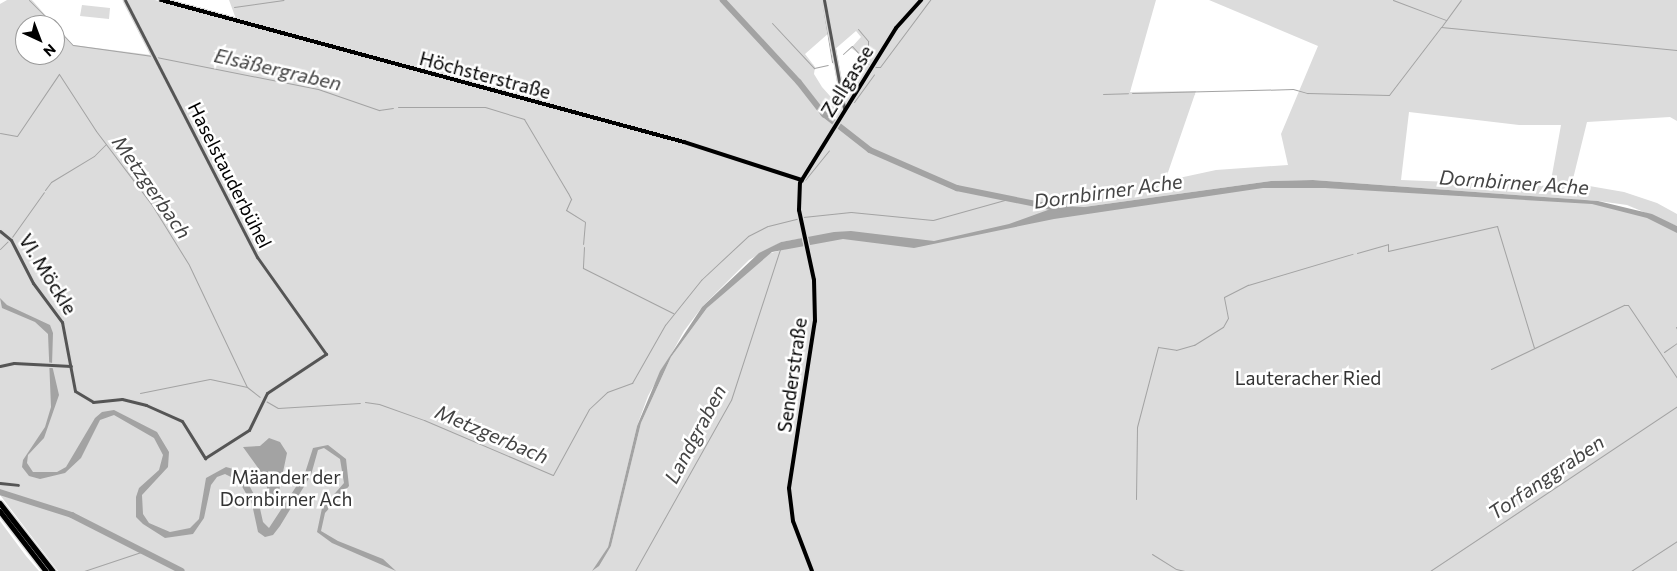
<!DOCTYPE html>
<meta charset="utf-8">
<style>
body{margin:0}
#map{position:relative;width:1677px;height:571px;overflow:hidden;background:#fff;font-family:Commissioner,sans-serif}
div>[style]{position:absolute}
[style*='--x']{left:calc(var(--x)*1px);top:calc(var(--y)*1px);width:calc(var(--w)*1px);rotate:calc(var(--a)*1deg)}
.green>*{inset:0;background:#dcdcdc}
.water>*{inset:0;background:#a3a3a3}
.stream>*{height:1px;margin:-0.5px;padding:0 0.5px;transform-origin:0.5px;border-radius:0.5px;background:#a3a3a3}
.river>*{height:5.5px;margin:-2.75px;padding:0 2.75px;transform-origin:2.75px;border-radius:2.75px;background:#a3a3a3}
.roads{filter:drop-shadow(1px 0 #dbdbdb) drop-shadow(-1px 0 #dbdbdb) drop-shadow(0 1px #dbdbdb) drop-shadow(0 -1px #dbdbdb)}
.minor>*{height:3px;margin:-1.5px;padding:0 1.5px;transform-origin:1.5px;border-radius:1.5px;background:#555}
.major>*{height:4px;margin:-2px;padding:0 2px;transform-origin:2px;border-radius:2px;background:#000}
.highway>*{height:4.5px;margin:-2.25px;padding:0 2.25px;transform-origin:2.25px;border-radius:2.25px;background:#000}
span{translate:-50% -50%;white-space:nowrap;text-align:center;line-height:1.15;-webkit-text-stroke:5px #fff;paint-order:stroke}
.street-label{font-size:19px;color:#000}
.park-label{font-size:19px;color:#333}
.water-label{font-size:20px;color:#444;font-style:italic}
.north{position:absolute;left:15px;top:15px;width:50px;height:50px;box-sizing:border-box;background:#fff;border:1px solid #999;border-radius:50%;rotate:137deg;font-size:14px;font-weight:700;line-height:20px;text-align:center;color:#000}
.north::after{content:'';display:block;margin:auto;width:18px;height:22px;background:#000;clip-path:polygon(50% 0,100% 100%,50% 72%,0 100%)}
</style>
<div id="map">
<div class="green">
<i style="clip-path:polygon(evenodd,7px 0,32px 0,54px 25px,25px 25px,25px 55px,55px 55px,55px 26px,73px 45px,151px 55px,126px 0,155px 0,629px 129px,800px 180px,668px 136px,236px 19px,229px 0,1156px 0,1130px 92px,1196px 91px,1165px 181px,1216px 170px,1288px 165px,1281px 134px,1318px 46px,1209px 0,1677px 0,1677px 121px,1670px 117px,1587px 122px,1572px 183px,1624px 192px,1657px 203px,1677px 214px,1677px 226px,1627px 205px,1598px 201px,1313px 180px,1271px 181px,1084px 207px,1056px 207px,1056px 211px,1101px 209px,1270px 184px,1325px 185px,1586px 200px,1646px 214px,1670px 225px,1677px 229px,1677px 571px,58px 571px,0 495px,0 4px,7px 0,856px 31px,861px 37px,851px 48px,869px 61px,838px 105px,822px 87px,814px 74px,815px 67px,805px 54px,830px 32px,834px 50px,856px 31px,7px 0,1409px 112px,1519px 125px,1561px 125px,1550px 186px,1401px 180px,1409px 112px,7px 0,810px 237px,811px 242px,771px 253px,758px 261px,707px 308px,671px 357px,641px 423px,611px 546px,599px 563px,608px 547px,637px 426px,648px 396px,684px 331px,702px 307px,749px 260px,781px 242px,810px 237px)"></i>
<i style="clip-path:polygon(82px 5px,110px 8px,109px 19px,80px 16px)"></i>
<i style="clip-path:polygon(0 521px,26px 556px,39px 571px,0 571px)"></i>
</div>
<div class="water">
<i style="clip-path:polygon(1313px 180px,1598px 201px,1652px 214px,1677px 226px,1677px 233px,1647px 218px,1592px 204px,1325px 188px,1263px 188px,1054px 219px,914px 248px,843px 239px,772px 252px,707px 308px,671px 357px,641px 423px,611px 546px,599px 566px,592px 571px,608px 547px,637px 426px,660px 371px,702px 307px,759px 253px,781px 242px,834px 232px,851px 231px,934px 241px,1009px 224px,1059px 206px,1084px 207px,1271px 181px)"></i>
<i style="clip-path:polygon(0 298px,7px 305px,50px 325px,53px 333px,52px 365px,59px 395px,44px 438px,28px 455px,27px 463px,33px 472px,57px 472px,66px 467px,95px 418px,102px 412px,114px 410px,157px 432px,169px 452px,168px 467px,142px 495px,143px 514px,149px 523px,170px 532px,190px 528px,199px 519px,206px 478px,226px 467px,237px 470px,249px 485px,259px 504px,263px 522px,269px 528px,305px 473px,313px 448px,328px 445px,346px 459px,349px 486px,325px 513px,321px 531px,338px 541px,383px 559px,396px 571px,332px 543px,317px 532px,322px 508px,344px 483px,340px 459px,324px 448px,318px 450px,311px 475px,280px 526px,273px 535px,265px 537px,258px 532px,252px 504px,239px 481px,225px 474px,217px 477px,211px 485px,204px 518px,193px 534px,165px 538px,143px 524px,136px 517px,136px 497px,139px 488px,159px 470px,163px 455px,154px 438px,114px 415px,100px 420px,81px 458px,65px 473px,40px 479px,29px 476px,22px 467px,23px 460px,45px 427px,51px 407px,48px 334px,35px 322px,2px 308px)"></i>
<i style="clip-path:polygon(269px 438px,280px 442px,287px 453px,278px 496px,273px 503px,261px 472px,243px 447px,260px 446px)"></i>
</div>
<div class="stream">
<i style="--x:29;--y:0;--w:35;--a:45"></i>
<i style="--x:822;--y:0;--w:63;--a:80.8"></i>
<i style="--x:1393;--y:0;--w:57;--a:20.7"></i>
<i style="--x:234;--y:7;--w:50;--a:-8"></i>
<i style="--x:772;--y:23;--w:62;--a:47"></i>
<i style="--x:814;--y:68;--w:14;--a:-12"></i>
<i style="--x:55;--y:26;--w:26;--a:47"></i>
<i style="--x:73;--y:45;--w:80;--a:7.9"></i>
<i style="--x:1442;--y:26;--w:32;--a:-54"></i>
<i style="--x:858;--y:29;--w:16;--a:50"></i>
<i style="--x:868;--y:41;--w:23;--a:90"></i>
<i style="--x:843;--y:54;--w:12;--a:-42"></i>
<i style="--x:852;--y:46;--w:25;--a:48"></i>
<i style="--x:156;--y:57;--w:165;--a:11.2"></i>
<i style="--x:318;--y:89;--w:65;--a:19"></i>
<i style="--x:379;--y:110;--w:14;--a:-8"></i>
<i style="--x:875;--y:67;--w:5;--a:0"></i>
<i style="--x:880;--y:67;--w:84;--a:-53.3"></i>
<i style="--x:1132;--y:93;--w:161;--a:-1.4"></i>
<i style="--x:1293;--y:89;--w:15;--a:16"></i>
<i style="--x:1307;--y:93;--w:82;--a:1.4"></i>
<i style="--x:1389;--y:95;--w:86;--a:-52.6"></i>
<i style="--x:1441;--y:27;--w:237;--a:5.6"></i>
<i style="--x:1103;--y:94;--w:25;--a:-2"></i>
<i style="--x:854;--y:102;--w:34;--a:-54"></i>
<i style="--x:398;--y:107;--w:87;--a:0"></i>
<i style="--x:485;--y:107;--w:41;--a:17.1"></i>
<i style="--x:524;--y:119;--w:86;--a:59.3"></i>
<i style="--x:568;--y:193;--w:7;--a:63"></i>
<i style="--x:571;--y:199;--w:12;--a:114"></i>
<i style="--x:566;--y:210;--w:22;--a:32"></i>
<i style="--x:585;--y:222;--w:22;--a:95"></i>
<i style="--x:0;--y:133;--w:17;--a:10"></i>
<i style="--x:17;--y:136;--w:75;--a:-55.9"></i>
<i style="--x:59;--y:74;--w:68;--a:57"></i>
<i style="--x:96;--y:131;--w:93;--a:52.9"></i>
<i style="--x:152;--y:205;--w:70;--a:58.3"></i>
<i style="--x:189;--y:265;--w:135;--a:64.6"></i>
<i style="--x:247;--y:387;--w:16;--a:38"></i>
<i style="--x:805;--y:180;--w:38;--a:-51"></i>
<i style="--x:45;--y:190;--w:10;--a:-53"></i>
<i style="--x:51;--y:182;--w:50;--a:-31.2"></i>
<i style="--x:94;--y:156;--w:17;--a:-45"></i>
<i style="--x:803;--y:217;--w:48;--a:-5.9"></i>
<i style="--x:851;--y:212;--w:82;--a:5.6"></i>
<i style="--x:933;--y:220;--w:78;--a:-15.6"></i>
<i style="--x:12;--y:237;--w:55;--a:-54.6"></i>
<i style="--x:584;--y:247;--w:21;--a:93"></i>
<i style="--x:583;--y:268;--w:101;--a:26.6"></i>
<i style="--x:0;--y:249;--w:13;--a:-45"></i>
<i style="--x:1357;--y:253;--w:32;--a:-16"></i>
<i style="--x:1388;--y:244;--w:7;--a:90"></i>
<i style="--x:1388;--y:251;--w:112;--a:-12.9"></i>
<i style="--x:1497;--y:226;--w:127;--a:73.1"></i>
<i style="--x:1676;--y:327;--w:2;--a:63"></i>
<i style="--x:1664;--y:352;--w:16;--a:-35"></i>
<i style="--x:1491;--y:369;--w:148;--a:-25.7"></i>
<i style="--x:1624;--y:305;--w:4;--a:0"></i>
<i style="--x:1628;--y:305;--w:88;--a:56.1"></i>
<i style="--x:140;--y:393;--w:71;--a:-11.3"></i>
<i style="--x:210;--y:379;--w:38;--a:12"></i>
<i style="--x:264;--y:400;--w:16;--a:30"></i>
<i style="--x:278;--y:408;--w:82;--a:-3.5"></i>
<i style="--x:365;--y:402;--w:14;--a:8"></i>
<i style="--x:379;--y:404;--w:48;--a:19.6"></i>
<i style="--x:424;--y:420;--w:140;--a:23.1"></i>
<i style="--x:553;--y:475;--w:75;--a:-61.4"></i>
<i style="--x:589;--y:409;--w:25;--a:-43"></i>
<i style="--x:607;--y:392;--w:27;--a:-20"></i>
<i style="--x:632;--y:383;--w:67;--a:-60.4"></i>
<i style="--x:665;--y:325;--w:58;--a:-51.3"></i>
<i style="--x:701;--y:280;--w:64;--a:-43.1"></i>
<i style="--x:748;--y:236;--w:22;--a:-27"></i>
<i style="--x:768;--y:226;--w:32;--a:-14"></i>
<i style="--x:1136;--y:499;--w:72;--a:-89.2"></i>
<i style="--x:1137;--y:427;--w:83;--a:-75.3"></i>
<i style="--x:1158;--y:347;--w:18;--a:9"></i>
<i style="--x:1176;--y:350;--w:19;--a:-16"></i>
<i style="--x:1194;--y:345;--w:34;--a:-32"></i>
<i style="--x:1223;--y:327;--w:10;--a:-61"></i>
<i style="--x:1228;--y:318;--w:21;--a:-101"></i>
<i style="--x:1224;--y:297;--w:27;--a:-27"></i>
<i style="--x:1248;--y:285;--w:109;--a:-16.6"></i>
<i style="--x:1152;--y:554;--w:28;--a:32"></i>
<i style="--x:1176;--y:569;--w:9;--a:13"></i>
<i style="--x:84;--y:571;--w:60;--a:-18.4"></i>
<i style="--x:635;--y:571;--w:196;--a:-60.7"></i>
<i style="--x:731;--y:400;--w:159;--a:-72"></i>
<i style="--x:1430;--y:571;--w:297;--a:-33.7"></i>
<i style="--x:1631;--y:571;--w:55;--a:-33.1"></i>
</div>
<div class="river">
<i style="--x:723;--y:0;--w:112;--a:47.2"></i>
<i style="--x:799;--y:82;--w:41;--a:52"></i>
<i style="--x:824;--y:114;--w:58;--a:38"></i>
<i style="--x:870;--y:150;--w:95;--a:23.6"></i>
<i style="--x:957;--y:188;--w:106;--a:11.4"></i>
<i style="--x:0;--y:492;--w:76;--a:17.7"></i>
<i style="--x:72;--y:515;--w:123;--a:27"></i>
</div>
<div class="roads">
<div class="minor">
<i style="--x:824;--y:0;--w:110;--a:79.5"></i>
<i style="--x:0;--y:231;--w:14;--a:39"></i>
<i style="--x:11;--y:240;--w:48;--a:62.9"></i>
<i style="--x:33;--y:283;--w:49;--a:53.4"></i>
<i style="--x:62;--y:322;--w:70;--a:79.3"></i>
<i style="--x:75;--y:391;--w:21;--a:31"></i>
<i style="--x:93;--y:402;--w:29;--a:-6"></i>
<i style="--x:122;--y:399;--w:25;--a:14"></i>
<i style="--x:146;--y:405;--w:39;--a:24"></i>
<i style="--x:182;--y:421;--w:44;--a:58.1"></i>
<i style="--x:205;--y:458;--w:52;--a:-32.5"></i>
<i style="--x:249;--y:430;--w:41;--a:-64.1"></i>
<i style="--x:267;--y:393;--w:71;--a:-33.5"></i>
<i style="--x:326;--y:354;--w:119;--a:-125.4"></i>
<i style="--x:257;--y:257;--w:289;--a:-117.2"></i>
<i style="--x:0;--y:366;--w:14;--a:-12"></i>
<i style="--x:14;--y:363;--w:57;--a:3"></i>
<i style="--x:0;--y:483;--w:18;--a:6"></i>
</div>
<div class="major">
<i style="--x:161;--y:0;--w:542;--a:15.19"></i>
<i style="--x:684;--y:142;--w:124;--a:17.9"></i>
<i style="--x:812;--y:571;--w:53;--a:-110.8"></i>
<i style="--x:793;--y:521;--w:33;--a:-97"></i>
<i style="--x:789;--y:488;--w:169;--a:-81.2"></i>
<i style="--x:815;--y:321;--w:41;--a:-91.4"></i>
<i style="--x:814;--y:280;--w:72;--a:-102.1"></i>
<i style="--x:799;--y:210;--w:27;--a:-88"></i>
<i style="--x:800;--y:183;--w:182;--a:-58.2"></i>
<i style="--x:896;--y:28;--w:38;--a:-48"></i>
</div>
<div class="highway">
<i style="--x:0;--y:503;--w:86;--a:52.1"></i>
<i style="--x:0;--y:511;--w:76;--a:52.5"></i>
</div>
</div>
<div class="street-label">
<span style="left:485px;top:75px;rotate:15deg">Höchsterstraße</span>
<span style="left:847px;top:81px;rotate:-58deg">Zellgasse</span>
<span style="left:230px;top:175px;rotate:63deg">Haselstauderbühel</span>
<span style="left:48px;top:274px;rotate:58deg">VI. Möckle</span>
<span style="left:792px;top:375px;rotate:-82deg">Senderstraße</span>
</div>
<div class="park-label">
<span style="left:1308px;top:378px">Lauteracher Ried</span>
<span style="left:286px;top:488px">Mäander der<br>Dornbirner Ach</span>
</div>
<div class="water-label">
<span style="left:278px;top:69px;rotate:13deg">Elsäßergraben</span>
<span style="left:1514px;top:182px;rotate:4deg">Dornbirner Ache</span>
<span style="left:152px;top:187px;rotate:55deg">Metzgerbach</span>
<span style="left:1108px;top:191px;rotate:-8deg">Dornbirner Ache</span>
<span style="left:492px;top:434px;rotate:23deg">Metzgerbach</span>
<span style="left:695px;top:434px;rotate:-62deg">Landgraben</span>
<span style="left:1546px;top:477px;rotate:-34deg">Torfanggraben</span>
</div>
<div class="north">N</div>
</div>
